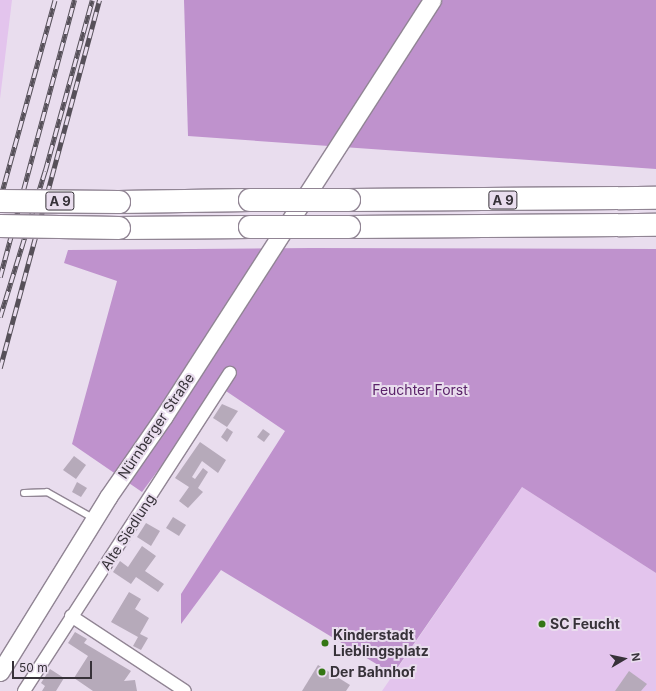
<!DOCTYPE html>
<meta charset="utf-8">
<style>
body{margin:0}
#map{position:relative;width:656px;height:691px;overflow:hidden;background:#e9ddee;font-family:Inter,sans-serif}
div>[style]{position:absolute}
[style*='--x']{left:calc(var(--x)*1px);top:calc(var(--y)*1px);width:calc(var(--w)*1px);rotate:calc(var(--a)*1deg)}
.green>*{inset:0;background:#e3c4ed}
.forest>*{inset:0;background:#bf92cd}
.building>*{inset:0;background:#b6aaba}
.roads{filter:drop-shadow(1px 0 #918594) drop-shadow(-1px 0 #918594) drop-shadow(0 1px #918594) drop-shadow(0 -1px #918594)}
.service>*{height:6px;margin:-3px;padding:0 3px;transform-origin:3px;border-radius:3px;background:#fff}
.minor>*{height:12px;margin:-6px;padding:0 6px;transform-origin:6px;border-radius:6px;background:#fff}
.secondary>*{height:17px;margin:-8.5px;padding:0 8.5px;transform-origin:8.5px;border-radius:8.5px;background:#fff}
.motorway>*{height:22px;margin:-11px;padding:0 11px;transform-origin:11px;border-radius:11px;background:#fff}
.rail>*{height:4.5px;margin-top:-2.25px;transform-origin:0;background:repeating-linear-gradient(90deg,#e9ddee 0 9px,#565059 0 18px);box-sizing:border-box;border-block:1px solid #565059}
.bridges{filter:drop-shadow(1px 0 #918594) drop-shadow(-1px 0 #918594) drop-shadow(0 1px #918594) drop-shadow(0 -1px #918594)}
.motorway-bridge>*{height:22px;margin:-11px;padding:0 11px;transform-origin:11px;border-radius:11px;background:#fff}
.dots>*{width:11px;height:11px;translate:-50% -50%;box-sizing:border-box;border:2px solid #e9ddee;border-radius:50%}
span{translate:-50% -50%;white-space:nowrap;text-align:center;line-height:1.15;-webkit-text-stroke:4px #e9ddee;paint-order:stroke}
.shield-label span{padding:1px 3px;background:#e9ddee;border:1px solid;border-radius:3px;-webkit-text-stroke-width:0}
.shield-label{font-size:13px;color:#373239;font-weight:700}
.park-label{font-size:14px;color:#5b236a}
.street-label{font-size:14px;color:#373239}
.poi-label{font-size:14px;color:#373239;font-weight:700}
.left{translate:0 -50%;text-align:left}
.north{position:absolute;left:604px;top:639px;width:40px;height:40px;-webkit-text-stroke:3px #e9ddee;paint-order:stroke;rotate:81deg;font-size:11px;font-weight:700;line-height:16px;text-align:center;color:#373239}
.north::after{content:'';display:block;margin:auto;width:14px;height:18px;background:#373239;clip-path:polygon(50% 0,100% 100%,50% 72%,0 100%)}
.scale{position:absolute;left:12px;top:661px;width:80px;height:18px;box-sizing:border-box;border:2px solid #373239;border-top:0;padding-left:5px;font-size:12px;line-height:14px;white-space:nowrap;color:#373239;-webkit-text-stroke:3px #e9ddee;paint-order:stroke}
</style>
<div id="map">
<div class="green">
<i style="clip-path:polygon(0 0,12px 0,0 99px)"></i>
<i style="clip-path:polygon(522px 487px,656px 573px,656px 691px,382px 691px)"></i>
</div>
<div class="forest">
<i style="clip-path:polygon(184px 0,656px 0,656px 169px,188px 136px)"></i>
<i style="clip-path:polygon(311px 248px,656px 249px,656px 573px,522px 487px,393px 674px,221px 570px,181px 624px,181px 594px,285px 431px,220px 387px,142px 492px,72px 444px,117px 281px,64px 263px,68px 250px)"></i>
</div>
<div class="building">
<i style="clip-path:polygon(222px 404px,238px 411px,227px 427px,213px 418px)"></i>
<i style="clip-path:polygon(227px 428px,233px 432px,227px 442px,221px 437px)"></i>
<i style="clip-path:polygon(263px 429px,270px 434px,264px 442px,257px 437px)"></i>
<i style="clip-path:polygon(200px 442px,226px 460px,218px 473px,202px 461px,192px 477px,195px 479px,203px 468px,208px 472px,198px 488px,203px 492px,188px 508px,179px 501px,189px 487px,175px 478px)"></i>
<i style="clip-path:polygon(74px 456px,86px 465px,76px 479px,63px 470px)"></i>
<i style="clip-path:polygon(77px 482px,87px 488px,81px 497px,72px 492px)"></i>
<i style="clip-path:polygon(173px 517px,186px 525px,179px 536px,166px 528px)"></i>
<i style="clip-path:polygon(146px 523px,160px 531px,151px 546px,137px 537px)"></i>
<i style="clip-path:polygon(142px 546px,156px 556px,145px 571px,164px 584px,158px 592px,136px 577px,131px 584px,113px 572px,120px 561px,128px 567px)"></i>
<i style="clip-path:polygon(129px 592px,141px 599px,135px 609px,149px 618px,140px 634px,148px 638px,141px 650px,133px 646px,138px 637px,111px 622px)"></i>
<i style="clip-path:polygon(75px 632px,87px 639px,84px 643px,131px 671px,124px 681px,135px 680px,137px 691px,93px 691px,74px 678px,88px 656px,68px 643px)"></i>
<i style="clip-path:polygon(318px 665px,350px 685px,346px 691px,302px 691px)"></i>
<i style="clip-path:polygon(50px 669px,64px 678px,56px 691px,42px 691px,45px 686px,41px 683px)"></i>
<i style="clip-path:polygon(629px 671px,647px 684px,641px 691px,615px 691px)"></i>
</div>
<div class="roads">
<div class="service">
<i style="--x:24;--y:493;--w:23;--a:-2"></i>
<i style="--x:47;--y:492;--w:53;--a:29.5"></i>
</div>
<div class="minor">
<i style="--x:71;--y:616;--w:136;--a:33.3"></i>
<i style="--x:24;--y:691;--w:379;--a:-57.1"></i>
</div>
<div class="secondary">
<i style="--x:0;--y:672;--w:206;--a:-58.3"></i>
<i style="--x:108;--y:497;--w:98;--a:-55.3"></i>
<i style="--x:164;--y:416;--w:495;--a:-57.2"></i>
</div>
<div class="motorway">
<i style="--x:349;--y:200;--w:307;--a:-0.4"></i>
<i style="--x:119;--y:202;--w:131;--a:-0.9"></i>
<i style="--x:349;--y:227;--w:307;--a:-0.4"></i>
<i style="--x:119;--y:228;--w:131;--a:-0.4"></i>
</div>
</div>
<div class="rail">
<i style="--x:0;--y:199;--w:206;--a:-74.6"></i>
<i style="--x:0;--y:277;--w:287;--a:-75"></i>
<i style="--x:0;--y:317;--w:153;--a:-72.9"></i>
<i style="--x:45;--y:171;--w:177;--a:-74.6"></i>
<i style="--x:0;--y:368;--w:381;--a:-74.9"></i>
</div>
<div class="bridges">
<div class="motorway-bridge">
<i style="--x:250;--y:200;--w:99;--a:0"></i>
<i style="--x:0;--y:201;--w:119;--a:0.5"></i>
<i style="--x:0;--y:226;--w:119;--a:1"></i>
<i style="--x:250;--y:227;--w:99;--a:0"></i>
</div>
</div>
<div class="dots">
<i style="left:542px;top:624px;background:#347614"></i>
<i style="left:325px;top:643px;background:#347614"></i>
<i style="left:322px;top:672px;background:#347614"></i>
</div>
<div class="shield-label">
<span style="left:503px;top:200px">A 9</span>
<span style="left:60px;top:201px">A 9</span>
</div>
<div class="park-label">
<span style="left:420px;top:390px">Feuchter Forst</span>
</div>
<div class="street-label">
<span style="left:156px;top:426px;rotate:-56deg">Nürnberger Straße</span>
<span style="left:128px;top:532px;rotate:-57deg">Alte Siedlung</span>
</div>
<div class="poi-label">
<span class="left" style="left:550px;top:624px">SC Feucht</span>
<span class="left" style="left:333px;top:643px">Kinderstadt<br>Lieblingsplatz</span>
<span class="left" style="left:330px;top:672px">Der Bahnhof</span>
</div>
<div class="north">N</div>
<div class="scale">50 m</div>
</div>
